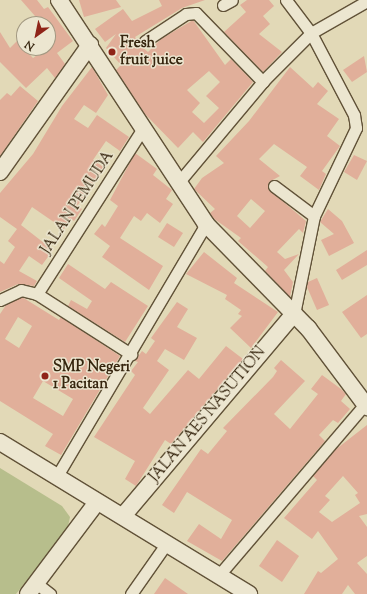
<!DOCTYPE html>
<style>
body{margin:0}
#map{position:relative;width:367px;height:594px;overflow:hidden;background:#e2d9b7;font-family:"Sorts Mill Goudy",serif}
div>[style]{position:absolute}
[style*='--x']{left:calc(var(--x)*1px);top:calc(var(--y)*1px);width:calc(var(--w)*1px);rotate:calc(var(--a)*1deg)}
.green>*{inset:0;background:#b7be8c}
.building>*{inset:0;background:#e1af9a}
.roads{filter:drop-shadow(1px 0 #615238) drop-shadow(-1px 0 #615238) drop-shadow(0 1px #615238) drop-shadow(0 -1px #615238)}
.street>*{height:11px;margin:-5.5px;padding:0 5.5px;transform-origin:5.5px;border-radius:5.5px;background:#ece6d0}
.secondary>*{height:16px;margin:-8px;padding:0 8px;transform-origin:8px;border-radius:8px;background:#ece6d0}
.dots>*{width:11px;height:11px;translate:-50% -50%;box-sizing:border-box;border:2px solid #ece6d0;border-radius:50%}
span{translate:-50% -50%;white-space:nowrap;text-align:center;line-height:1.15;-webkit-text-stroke:3px #ece6d0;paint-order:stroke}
.poi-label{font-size:15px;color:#36250e;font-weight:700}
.left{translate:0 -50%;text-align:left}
.street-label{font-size:15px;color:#36250e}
.north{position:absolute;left:16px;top:16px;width:40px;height:40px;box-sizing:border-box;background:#ece6d0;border:1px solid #a39982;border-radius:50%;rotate:213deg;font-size:11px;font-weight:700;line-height:16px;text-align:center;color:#36250e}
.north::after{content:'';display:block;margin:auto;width:14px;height:18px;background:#8f2418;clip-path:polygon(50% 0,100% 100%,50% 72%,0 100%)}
</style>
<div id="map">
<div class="green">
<i style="clip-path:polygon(0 468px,62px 506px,70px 517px,67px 531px,16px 594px,0 594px)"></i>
</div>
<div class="building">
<i style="clip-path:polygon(21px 0,37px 0,44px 9px,48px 7px,73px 41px,57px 53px,65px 64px,55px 78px,47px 68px,26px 88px,0 62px,0 32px,10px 48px,17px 41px,33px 58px,48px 48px,48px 24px,35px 24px,31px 19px,35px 16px)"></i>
<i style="clip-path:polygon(79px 0,116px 0,121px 7px,84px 17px)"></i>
<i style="clip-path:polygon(evenodd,159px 0,205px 0,182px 8px,135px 37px,142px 47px,148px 52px,161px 39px,193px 20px,225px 65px,231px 59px,253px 82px,203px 142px,193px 132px,178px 148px,145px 114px,116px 70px,121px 65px,106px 48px,116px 34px,105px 42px,95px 29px,123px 9px,132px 21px,162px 6px,159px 0,209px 71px,220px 82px,206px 96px,219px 108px,204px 123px,192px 112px,200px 103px,187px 90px,209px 71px)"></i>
<i style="clip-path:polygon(247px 0,269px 0,274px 6px,263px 16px,270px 24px,259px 34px,282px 52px,263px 72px,224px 32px,246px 12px,240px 5px)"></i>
<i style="clip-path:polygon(364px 56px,367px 72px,352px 82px,343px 70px)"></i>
<i style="clip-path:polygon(92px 67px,108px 95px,96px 113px,84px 105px,74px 119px,88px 128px,97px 115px,129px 137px,120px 151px,106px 141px,93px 160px,105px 168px,77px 206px,82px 209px,74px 221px,71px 219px,64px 229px,32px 207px,21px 225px,53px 250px,42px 265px,29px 256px,19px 271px,37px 281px,34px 286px,18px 284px,0 292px,0 261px,4px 264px,15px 247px,8px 241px,17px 229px,0 217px,0 193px,33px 154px,62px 106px)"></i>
<i style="clip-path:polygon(evenodd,290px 67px,313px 88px,318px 82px,328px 91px,317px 104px,339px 119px,327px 136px,340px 146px,322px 171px,326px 174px,319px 190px,300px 176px,307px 167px,274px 144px,259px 159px,280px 176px,269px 182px,268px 189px,306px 221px,303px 233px,299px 229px,277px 252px,285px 259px,299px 254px,284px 270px,293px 282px,290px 297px,265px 271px,268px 267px,238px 241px,241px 238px,213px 218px,210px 213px,215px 209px,194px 189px,202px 178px,224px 163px,216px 156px,249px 121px,290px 67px,251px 199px,265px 211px,250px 228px,237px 216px,251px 199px)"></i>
<i style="clip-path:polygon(20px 86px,38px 101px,0 156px,0 100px,7px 93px,11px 96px)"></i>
<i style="clip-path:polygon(135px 153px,157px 169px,153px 175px,172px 190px,166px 199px,173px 204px,160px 223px,147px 213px,141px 221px,134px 216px,120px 238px,163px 266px,149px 290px,102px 257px,110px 246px,94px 234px,102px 224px,105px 227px,118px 206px,110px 200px)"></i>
<i style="clip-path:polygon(354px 155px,367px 161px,357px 180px,344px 172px)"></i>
<i style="clip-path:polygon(328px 209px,342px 221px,354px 243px,329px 256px,321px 240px,334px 234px,320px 222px)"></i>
<i style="clip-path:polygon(167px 223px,183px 233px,174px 247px,158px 237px)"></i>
<i style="clip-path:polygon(367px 250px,367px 265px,342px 280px,336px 270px)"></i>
<i style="clip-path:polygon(204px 252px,237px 278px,234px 283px,278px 312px,251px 348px,230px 328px,242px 316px,238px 314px,241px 310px,225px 299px,227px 295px,186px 274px)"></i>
<i style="clip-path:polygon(68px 264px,105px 289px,111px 282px,148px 306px,125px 342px,68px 306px,71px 300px,87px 309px,92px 301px,59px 278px)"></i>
<i style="clip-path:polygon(317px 278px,329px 305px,317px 310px,307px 287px,308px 282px)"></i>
<i style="clip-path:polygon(367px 295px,367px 334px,361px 338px,342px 312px)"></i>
<i style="clip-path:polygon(evenodd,22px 297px,59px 320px,61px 317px,120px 356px,61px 455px,45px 446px,53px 434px,0 401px,0 314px,6px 305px,22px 297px,18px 317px,32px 326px,19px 348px,5px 339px,18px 317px,22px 297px,43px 381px,73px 399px,63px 416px,33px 398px,43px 381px)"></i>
<i style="clip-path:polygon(177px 302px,188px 309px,177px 327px,197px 338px,184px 360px,165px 349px,157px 361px,169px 370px,143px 408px,150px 414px,188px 370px,199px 379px,226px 346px,243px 359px,171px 444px,165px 440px,136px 486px,125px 479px,135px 461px,94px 437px,135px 375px,131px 371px,138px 362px,135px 361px,142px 351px,146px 354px,155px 341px,151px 338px)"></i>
<i style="clip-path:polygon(281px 360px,305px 381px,274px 414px,290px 429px,318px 394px,311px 389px,322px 375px,341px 389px,346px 394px,341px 401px,350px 409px,338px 423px,333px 420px,319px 435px,325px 441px,222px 561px,187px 541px,199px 524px,221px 539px,232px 520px,187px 492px,174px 513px,162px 505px,201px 449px,208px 454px,227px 431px,223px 428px,273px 377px,277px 371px,274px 368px)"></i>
<i style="clip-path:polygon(evenodd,367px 425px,367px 514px,359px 516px,367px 527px,367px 556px,357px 563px,367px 574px,367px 594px,355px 594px,348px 585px,342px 594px,304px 594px,318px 571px,321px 573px,338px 559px,318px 531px,312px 539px,284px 518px,317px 480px,313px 476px,335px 450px,367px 425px,343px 476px,358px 493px,355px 495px,360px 503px,332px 522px,319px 512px,330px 500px,325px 496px,343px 476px)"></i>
<i style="clip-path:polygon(277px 540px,299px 556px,282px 582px,259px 566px)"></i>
<i style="clip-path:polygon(165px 578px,188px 594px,154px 594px)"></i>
</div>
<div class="roads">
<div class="street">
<i style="--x:286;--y:0;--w:41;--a:52.9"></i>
<i style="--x:311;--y:33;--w:93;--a:62.3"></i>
<i style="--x:354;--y:115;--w:13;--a:81"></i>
<i style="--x:356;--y:128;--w:98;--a:115.5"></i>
<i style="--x:314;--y:216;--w:100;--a:101.5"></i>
<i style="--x:223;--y:5;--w:10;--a:-29"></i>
<i style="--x:145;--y:41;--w:49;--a:-33.4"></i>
<i style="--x:186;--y:14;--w:10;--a:-6"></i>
<i style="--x:196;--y:13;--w:96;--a:45.8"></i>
<i style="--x:178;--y:183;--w:136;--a:-50.1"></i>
<i style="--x:265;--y:79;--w:65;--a:-45"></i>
<i style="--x:311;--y:33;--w:64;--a:-29.7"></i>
<i style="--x:274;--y:186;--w:50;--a:36.9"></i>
<i style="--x:37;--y:294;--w:197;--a:-57.4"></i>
<i style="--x:0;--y:300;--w:23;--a:-25"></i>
<i style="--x:21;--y:290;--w:16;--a:14"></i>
<i style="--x:37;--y:294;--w:112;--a:32.6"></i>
<i style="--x:57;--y:476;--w:293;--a:-59.4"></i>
<i style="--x:219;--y:575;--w:225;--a:-49.5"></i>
<i style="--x:36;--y:583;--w:18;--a:38"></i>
<i style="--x:131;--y:594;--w:61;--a:-55"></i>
</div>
<div class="secondary">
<i style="--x:59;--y:0;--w:268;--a:56.7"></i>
<i style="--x:206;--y:224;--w:146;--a:45.6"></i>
<i style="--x:308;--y:328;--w:99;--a:53.2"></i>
<i style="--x:0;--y:172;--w:156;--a:-54.7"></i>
<i style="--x:0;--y:442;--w:292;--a:31.4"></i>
<i style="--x:123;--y:516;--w:265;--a:-49.8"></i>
<i style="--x:28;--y:594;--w:115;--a:-53.1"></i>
</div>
</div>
<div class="dots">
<i style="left:112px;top:52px;background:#8f2418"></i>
<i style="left:45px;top:376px;background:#8f2418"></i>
</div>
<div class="poi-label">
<span class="left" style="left:120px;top:52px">Fresh<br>fruit juice</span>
<span class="left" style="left:53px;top:376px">SMP Negeri<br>1 Pacitan</span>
</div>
<div class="street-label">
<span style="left:78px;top:203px;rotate:-57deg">JALAN PEMUDA</span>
<span style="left:208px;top:415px;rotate:-50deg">JALAN AES NASUTION</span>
</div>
<div class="north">N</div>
</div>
